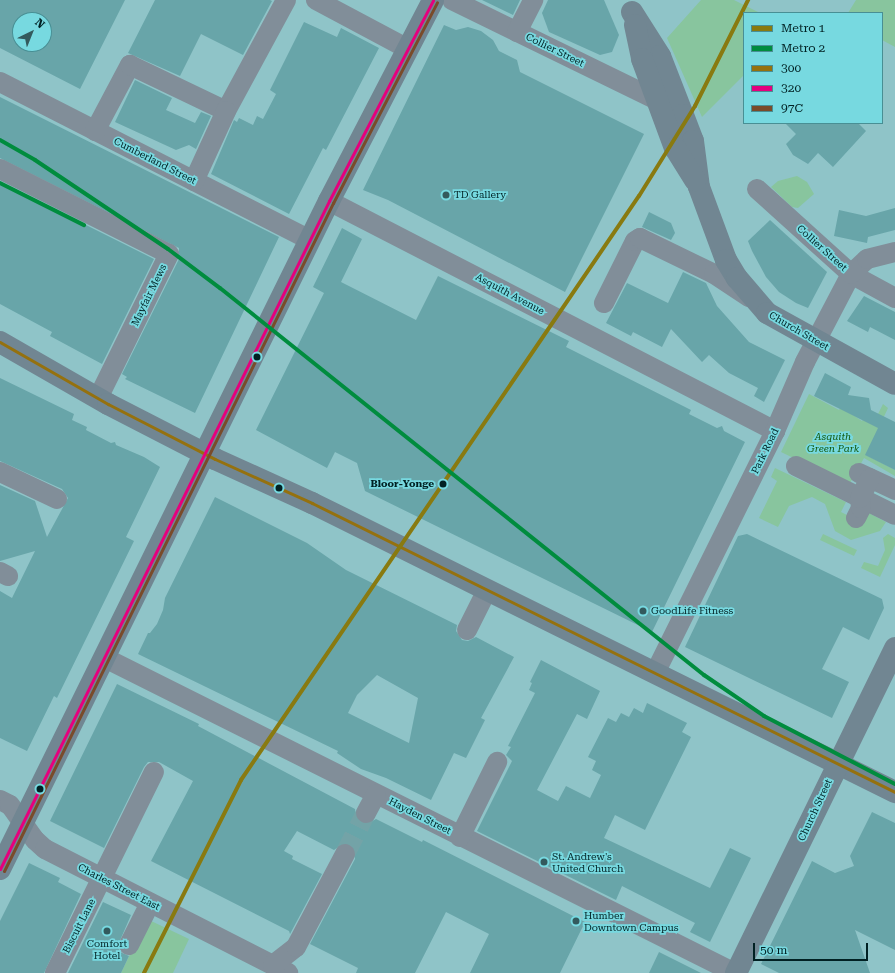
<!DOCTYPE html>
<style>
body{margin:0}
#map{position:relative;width:895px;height:973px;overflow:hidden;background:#8fc4c8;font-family:"Roboto Serif",serif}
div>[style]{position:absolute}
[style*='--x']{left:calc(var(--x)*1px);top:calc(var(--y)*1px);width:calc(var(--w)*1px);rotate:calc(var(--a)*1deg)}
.green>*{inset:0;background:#88c59e}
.building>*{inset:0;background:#68a5a9}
.minor-tunnel>*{height:20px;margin-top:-10px;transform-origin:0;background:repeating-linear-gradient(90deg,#73a3a7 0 20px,transparent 0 30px)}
.minor>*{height:20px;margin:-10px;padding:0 10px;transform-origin:10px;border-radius:10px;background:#818e99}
.major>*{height:22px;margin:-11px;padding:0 11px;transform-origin:11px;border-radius:11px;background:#718692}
.bus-1>*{height:3px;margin:-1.5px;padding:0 1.5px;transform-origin:1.5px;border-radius:1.5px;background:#95710e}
.bus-2>*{height:3px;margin:-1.5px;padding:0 1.5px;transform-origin:1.5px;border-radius:1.5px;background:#e5007d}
.bus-3>*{height:3px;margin:-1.5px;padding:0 1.5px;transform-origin:1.5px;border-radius:1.5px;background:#7a4b2a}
.metro-1>*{height:4px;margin:-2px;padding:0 2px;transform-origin:2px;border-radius:2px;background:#897a10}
.metro-2>*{height:4px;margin:-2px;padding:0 2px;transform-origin:2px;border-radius:2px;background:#008c3e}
.dots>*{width:11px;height:11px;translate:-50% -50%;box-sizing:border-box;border:2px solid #77d9e0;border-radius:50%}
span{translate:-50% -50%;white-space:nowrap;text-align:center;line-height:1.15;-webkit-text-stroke:3.5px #77d9e0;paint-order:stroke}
.street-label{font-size:10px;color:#012123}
.poi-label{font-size:10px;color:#012123}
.left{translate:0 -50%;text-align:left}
.park-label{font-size:10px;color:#115608;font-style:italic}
.stop-label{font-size:10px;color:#012123;font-weight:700}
.right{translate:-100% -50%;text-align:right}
.legend{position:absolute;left:743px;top:12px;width:140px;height:112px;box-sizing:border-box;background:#77d9e0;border:1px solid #488f94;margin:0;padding:5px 7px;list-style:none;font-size:12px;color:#012123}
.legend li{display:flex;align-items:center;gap:8px;height:20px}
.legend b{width:20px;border:1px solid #488f94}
.north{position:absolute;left:12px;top:12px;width:40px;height:40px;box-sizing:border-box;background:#77d9e0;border:1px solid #488f94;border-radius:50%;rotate:43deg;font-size:11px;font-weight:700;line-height:16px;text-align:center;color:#012123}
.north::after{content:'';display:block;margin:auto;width:14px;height:18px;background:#335a5d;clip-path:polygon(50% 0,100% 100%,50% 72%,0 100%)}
.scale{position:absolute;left:753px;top:943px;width:115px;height:18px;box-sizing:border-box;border:2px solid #012123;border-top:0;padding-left:5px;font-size:12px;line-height:14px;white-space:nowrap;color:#012123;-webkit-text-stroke:3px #77d9e0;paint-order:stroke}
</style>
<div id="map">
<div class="green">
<i style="clip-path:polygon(701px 0,734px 0,760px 13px,744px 13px,744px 75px,702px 117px,667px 38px)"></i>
<i style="clip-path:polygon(856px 0,895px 0,895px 47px,882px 40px,882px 13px,848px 13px)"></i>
<i style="clip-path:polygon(797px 176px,807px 182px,814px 194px,798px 208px,792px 207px,771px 187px,778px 181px)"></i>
<i style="clip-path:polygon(809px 394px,839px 410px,841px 407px,862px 421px,867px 413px,878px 414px,883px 404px,888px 408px,866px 455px,895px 470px,895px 476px,864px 458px,849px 485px,781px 452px)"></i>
<i style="clip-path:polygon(775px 468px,846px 502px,841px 512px,859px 521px,865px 511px,886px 522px,880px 531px,851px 540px,835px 531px,825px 504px,812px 497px,789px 506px,778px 527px,759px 518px,777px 481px,771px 477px)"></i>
<i style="clip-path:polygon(823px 534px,857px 550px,854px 556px,820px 540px)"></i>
<i style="clip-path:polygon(888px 534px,895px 538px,895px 545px,880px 577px,861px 568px,864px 562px,878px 566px,885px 550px,883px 538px)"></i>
<i style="clip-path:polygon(147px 919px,189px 939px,173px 973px,121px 973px)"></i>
</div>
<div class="building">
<i style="clip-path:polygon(evenodd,0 0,125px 0,80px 89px,0 48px,0 0,20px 20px,44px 20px,44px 44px,20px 44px,20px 20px)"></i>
<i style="clip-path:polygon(155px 0,270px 0,272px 1px,243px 55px,201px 34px,180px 76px,128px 53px)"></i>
<i style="clip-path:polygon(482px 0,520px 0,513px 15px)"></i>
<i style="clip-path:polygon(548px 0,604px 0,619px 35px,612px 52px,600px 55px,549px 32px,542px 13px)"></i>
<i style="clip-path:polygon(304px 22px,337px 37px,341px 28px,379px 48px,326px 150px,323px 148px,289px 214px,211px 174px,234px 120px,237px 122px,239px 118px,253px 125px,257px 116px,263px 119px,276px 94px,270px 90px)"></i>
<i style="clip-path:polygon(444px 25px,456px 30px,468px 27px,481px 31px,493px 40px,499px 51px,517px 60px,520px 72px,644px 134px,565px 292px,388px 200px,363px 190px)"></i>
<i style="clip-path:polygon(135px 80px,172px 98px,166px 110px,195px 123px,201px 112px,211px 116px,196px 149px,189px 145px,176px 150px,115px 122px)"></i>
<i style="clip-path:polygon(0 97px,279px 237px,195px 413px,125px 379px,127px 377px,122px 374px,179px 259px,179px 248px,0 158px)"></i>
<i style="clip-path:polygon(785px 123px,858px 123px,866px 131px,833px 167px,818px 153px,808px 164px,793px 155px,786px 144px,796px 134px)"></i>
<i style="clip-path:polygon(0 182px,154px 259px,102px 364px,50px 336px,52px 332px,0 304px)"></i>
<i style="clip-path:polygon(895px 208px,895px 230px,868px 237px,867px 243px,834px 236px,839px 210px,866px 216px)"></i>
<i style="clip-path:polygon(649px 212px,671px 223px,675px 233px,671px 240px,642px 227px)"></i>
<i style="clip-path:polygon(770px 220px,827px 272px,808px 308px,796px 303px,779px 292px,766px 277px,752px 251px,748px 241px)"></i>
<i style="clip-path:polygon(342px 228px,362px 239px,341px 282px,416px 320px,438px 276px,569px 341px,566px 347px,691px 410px,689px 414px,717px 428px,722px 426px,724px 431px,745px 442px,652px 632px,365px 491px,357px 463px,335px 452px,327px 468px,256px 430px,324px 293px,313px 287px)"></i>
<i style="clip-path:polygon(683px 272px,706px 283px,717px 306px,749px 342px,785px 360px,764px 402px,754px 396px,758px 388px,729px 373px,709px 355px,702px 362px,671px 329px,662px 347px,633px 332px,631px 336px,606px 323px,627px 283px,668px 303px)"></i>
<i style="clip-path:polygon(864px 296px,895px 312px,895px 340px,870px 327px,868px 332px,847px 321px)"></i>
<i style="clip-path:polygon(825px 373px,851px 387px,848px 395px,869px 398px,871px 410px,895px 422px,895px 470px,865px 455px,878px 428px,814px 396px)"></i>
<i style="clip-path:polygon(0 378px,74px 414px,72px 420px,87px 427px,86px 430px,111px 443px,115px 442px,116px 445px,144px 457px,160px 467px,126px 537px,134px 541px,57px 698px,54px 696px,27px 751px,0 738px,0 591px,12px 598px,35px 551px,0 561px,0 485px,35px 501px,47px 537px,68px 498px,62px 489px,0 461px)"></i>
<i style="clip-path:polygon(evenodd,215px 497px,307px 543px,346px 570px,457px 625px,456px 631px,462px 640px,468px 641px,476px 637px,514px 657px,481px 718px,485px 720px,466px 758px,454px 753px,431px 800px,386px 778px,361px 769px,337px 753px,338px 751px,138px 654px,148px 633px,150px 633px,157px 624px,163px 610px,165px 598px,215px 497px,377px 675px,418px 698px,409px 743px,348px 713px,357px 695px,377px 675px)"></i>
<i style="clip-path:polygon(747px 534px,882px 599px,884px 608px,869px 640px,843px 627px,822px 669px,849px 682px,832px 718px,685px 647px,738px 536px)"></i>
<i style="clip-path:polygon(541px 660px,600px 691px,587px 719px,577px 714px,537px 790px,558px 801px,566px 786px,590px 798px,601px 775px,592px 770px,596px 761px,588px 757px,608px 718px,616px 722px,621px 713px,629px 717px,634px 708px,643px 713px,647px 703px,687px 723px,682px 732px,691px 737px,645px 830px,615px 815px,604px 838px,710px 888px,730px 848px,751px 858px,710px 942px,690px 932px,695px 923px,622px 886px,616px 900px,477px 831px,512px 761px,506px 755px,511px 747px,508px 746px,535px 693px,529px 690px,532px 683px,530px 682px)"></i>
<i style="clip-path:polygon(117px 684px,199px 724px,198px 726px,355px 809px,356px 819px,361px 823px,367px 824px,376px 819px,422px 842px,423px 840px,585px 922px,560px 973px,470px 973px,489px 934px,446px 912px,415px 973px,356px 973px,358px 968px,310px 944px,355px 859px,354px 848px,344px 843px,334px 850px,297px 831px,284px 851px,293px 856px,292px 859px,322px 874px,290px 934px,289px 931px,151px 861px,193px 781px,159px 762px,148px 762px,144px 767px,104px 848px,50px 821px)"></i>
<i style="clip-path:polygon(872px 812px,895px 823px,895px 950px,855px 930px,870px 973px,779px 973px,761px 964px,812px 861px,835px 873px,854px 866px,850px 856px)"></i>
<i style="clip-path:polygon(29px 863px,60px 878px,58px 882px,81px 894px,44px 973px,0 973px,0 921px)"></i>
<i style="clip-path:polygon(103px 902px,131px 915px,118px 945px,120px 952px,129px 956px,121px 973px,68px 973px)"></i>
<i style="clip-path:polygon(659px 952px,701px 973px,649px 973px)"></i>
</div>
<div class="minor-tunnel">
<i style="--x:345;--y:854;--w:46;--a:-62.9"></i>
</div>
<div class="minor">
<i style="--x:316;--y:0;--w:104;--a:28"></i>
<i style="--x:452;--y:0;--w:228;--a:26"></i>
<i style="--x:517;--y:32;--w:36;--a:-63"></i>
<i style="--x:0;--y:82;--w:348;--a:27"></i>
<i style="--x:95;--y:131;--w:75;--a:-62.1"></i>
<i style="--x:130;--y:65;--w:106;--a:25.6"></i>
<i style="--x:226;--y:111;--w:126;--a:-61.6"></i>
<i style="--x:0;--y:169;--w:189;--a:26.7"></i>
<i style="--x:169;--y:254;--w:161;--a:116.2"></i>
<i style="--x:194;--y:181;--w:77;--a:-65.4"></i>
<i style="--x:757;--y:189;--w:127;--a:42.1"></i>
<i style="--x:851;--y:274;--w:50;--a:28.6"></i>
<i style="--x:329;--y:201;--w:502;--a:27.28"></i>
<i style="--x:604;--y:303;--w:69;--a:-63.4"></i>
<i style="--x:635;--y:241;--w:6;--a:-31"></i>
<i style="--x:640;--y:238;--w:82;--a:25.9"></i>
<i style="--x:714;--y:274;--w:42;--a:33.3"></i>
<i style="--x:796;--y:466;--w:110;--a:26.3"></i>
<i style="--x:0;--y:472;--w:63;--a:25.3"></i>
<i style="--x:859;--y:473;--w:40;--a:25"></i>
<i style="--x:856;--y:518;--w:11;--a:-63"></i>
<i style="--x:861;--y:508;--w:10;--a:-96"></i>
<i style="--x:860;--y:498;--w:22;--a:-63"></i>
<i style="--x:0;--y:572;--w:9;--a:27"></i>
<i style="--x:467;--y:630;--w:45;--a:-63.4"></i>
<i style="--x:105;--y:658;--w:704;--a:26.57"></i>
<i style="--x:655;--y:673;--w:270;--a:-63.6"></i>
<i style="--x:775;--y:431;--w:75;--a:-66.5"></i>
<i style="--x:805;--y:362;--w:99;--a:-62.4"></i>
<i style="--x:851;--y:274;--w:22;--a:-43"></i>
<i style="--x:867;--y:259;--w:29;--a:-14"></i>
<i style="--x:0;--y:800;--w:11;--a:27"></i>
<i style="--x:10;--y:805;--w:43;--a:54.5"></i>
<i style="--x:35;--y:840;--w:13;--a:42"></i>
<i style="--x:45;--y:849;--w:273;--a:27"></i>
<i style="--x:366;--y:813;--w:21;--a:-62"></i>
<i style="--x:460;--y:837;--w:84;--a:-63.7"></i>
<i style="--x:129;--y:945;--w:47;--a:-63.4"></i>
<i style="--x:273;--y:965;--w:29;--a:-38"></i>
<i style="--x:296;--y:947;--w:105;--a:-62.2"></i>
<i style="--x:55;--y:973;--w:224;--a:-63.8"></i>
</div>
<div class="major">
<i style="--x:632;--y:12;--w:52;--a:57.5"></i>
<i style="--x:660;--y:56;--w:63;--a:68.7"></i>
<i style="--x:683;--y:115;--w:28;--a:69"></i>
<i style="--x:693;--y:141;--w:46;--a:82.6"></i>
<i style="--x:699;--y:187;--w:78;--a:69.7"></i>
<i style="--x:726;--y:260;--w:21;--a:59"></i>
<i style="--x:737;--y:278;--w:46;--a:49.4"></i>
<i style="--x:767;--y:313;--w:146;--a:29"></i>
<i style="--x:635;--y:25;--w:35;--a:78"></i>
<i style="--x:642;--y:59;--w:95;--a:69.7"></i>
<i style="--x:675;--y:148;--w:38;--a:58"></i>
<i style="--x:0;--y:342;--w:125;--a:29.9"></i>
<i style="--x:108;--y:404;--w:120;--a:27.2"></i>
<i style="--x:215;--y:459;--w:107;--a:24.4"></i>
<i style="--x:312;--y:503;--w:651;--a:26.37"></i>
<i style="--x:0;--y:869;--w:745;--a:-63.78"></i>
<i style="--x:329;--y:201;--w:226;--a:-62.6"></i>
<i style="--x:736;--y:973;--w:362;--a:-63.9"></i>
</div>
<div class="bus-1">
<i style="--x:0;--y:342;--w:125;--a:29.9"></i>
<i style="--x:108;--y:404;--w:120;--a:27.2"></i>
<i style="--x:215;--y:459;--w:107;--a:24.4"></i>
<i style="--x:312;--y:503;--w:651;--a:26.37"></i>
</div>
<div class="bus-2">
<i style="--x:0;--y:869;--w:745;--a:-63.78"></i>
<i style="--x:329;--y:201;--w:226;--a:-62.6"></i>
</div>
<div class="bus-3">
<i style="--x:4;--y:871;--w:745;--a:-63.78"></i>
<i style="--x:333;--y:203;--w:226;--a:-62.6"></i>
</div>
<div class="metro-1">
<i style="--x:144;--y:973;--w:216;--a:-63.3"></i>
<i style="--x:241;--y:780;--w:707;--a:-55.73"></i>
<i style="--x:639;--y:196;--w:106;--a:-58.1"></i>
<i style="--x:695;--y:106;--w:119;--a:-63.4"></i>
</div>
<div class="metro-2">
<i style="--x:0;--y:140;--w:40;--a:29.7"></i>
<i style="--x:35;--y:160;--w:160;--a:33.8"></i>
<i style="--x:168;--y:249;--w:65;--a:36.9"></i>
<i style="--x:220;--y:288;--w:620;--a:38.65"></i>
<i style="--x:704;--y:675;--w:73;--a:34.3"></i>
<i style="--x:764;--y:716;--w:148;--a:27.4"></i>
<i style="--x:0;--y:183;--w:94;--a:26.6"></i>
</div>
<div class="dots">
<i style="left:446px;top:195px;background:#335a5d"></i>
<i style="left:257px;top:357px;background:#012123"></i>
<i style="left:443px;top:484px;background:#012123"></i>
<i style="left:279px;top:488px;background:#012123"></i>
<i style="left:643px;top:611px;background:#335a5d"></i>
<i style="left:40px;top:789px;background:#012123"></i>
<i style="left:544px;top:862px;background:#335a5d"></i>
<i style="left:576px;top:921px;background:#335a5d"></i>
<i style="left:107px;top:931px;background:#335a5d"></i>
</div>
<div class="street-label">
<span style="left:555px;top:50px;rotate:26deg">Collier Street</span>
<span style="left:155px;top:161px;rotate:27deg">Cumberland Street</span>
<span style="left:822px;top:248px;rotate:42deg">Collier Street</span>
<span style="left:510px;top:294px;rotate:28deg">Asquith Avenue</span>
<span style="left:149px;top:295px;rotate:-64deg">Mayfair Mews</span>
<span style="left:799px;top:331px;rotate:30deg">Church Street</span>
<span style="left:765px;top:451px;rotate:-64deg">Park Road</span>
<span style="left:815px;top:810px;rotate:-65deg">Church Street</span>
<span style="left:420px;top:816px;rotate:27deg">Hayden Street</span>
<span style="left:119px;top:887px;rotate:27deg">Charles Street East</span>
<span style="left:79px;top:926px;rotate:-63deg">Biscuit Lane</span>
</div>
<div class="poi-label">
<span class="left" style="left:454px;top:195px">TD Gallery</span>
<span class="left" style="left:651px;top:611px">GoodLife Fitness</span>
<span class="left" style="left:552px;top:862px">St. Andrew's<br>United Church</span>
<span class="left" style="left:584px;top:921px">Humber<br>Downtown Campus</span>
<span style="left:107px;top:949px">Comfort<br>Hotel</span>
</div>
<div class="park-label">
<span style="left:833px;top:442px">Asquith<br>Green Park</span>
</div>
<div class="stop-label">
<span class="right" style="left:434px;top:484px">Bloor-Yonge</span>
</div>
<ul class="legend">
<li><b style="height:5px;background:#897a10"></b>Metro 1</li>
<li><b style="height:5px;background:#008c3e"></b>Metro 2</li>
<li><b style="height:5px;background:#95710e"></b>300</li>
<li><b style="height:5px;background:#e5007d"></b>320</li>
<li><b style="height:5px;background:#7a4b2a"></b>97C</li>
</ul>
<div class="north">N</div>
<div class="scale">50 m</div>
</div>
